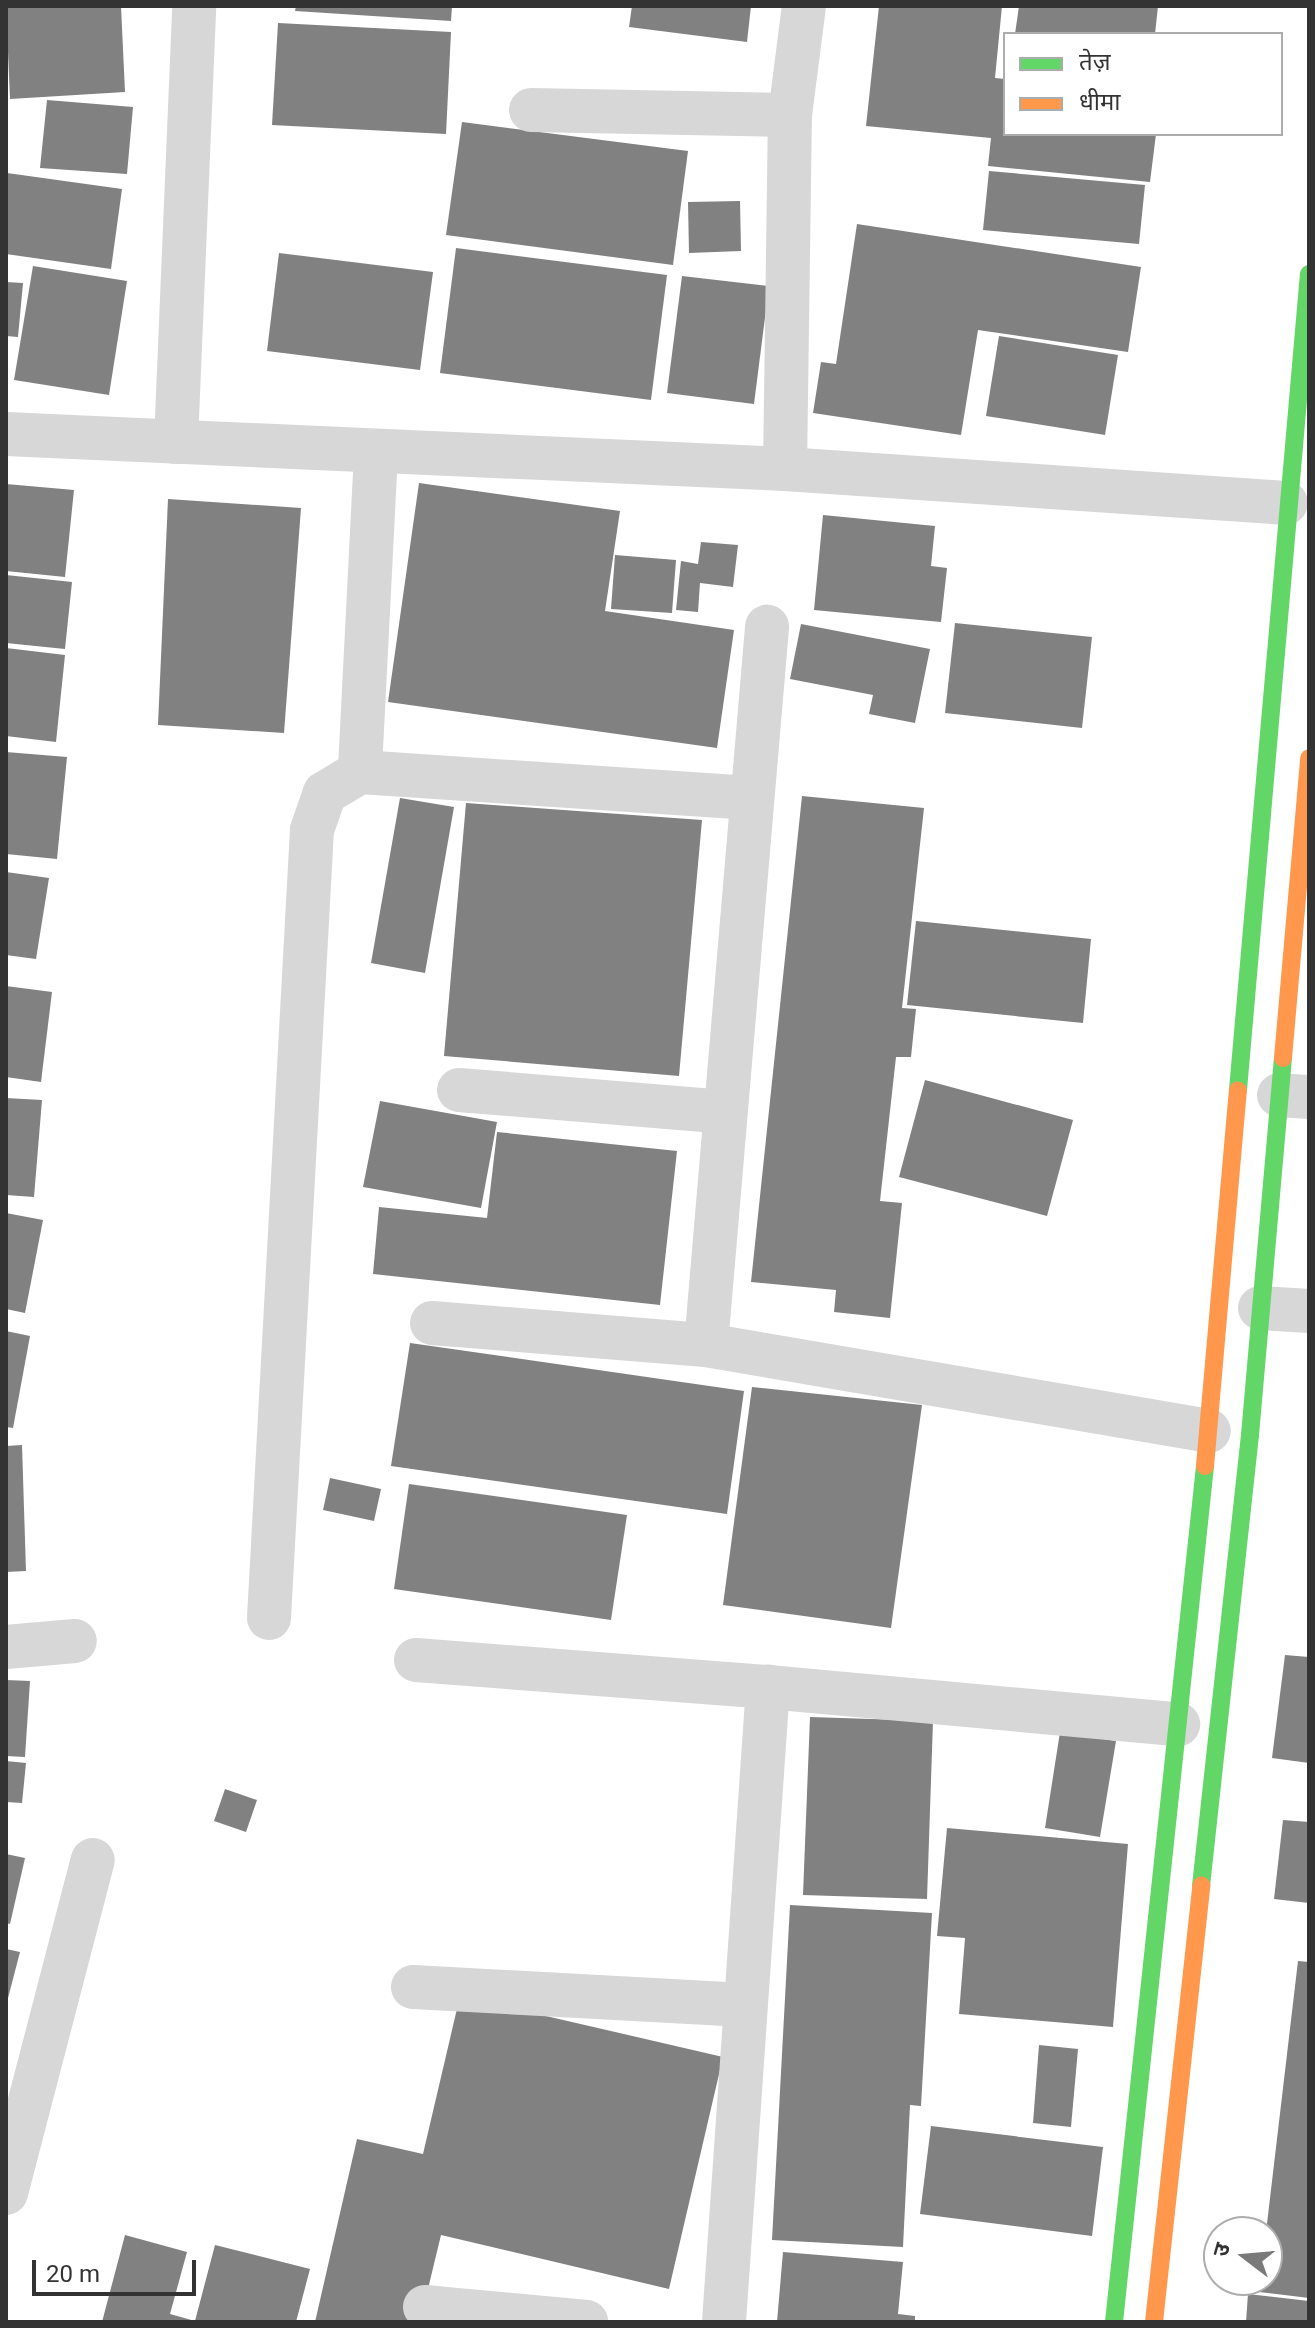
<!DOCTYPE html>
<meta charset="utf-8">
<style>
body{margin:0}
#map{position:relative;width:1315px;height:2328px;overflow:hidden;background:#fff;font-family:Roboto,"Noto Sans Devanagari",sans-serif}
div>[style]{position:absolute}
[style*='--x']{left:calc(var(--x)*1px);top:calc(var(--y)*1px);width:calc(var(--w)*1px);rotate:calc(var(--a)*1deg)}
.building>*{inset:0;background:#818181}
.street>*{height:44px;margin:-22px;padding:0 22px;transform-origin:22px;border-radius:22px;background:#d7d7d7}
.fast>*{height:18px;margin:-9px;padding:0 9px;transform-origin:9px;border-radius:9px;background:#63d668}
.slow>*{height:18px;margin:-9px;padding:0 9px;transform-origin:9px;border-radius:9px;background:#ff974d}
span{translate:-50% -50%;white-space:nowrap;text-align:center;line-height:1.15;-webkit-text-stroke:8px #fff;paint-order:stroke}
.frame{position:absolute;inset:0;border:8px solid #333;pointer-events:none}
.legend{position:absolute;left:1003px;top:32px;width:280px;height:104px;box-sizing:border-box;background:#fff;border:2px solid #adadad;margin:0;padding:10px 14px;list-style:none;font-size:24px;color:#333}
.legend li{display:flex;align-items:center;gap:16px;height:40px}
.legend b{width:40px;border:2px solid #adadad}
.north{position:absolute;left:1203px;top:2216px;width:80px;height:80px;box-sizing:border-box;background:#fff;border:2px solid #adadad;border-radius:50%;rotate:286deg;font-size:22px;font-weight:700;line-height:32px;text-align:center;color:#333}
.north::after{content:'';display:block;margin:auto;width:28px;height:36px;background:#7a7a7a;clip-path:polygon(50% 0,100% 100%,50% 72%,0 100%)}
.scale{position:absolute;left:32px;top:2260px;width:164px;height:36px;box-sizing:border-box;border:4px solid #333;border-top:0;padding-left:10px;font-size:24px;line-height:28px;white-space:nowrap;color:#333;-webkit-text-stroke:6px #fff;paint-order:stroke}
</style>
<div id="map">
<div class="building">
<i style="clip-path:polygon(6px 6px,121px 6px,125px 92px,10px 99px)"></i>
<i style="clip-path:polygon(296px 6px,452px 6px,451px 21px,295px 11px)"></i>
<i style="clip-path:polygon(632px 6px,751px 6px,747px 42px,629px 27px)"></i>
<i style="clip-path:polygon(879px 6px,1002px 6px,995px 78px,1005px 79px,1005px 134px,1156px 134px,1150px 182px,988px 166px,991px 138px,866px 126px)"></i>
<i style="clip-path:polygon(1019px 6px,1158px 6px,1155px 34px,1015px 34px)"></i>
<i style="clip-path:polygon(278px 23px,451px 32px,446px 134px,272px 125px)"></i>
<i style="clip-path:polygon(47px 100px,133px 107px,127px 174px,40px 168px)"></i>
<i style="clip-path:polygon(462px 122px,688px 151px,673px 265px,446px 235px)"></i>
<i style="clip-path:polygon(989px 171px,1145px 185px,1139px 244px,983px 230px)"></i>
<i style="clip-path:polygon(7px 173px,122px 189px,111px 269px,6px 254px)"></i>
<i style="clip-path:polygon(740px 201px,741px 251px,689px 253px,688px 202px)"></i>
<i style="clip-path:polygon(857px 224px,1141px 267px,1128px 352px,978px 330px,961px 435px,813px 413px,821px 362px,836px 364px)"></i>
<i style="clip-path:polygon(456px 248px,667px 275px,651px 400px,440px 373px)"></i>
<i style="clip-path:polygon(279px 253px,433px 272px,420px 370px,267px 351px)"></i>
<i style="clip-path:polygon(33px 266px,127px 281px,109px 395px,14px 380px)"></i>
<i style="clip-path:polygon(682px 276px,769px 286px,754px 404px,667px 393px)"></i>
<i style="clip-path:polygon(6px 282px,23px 283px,18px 337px,6px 336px)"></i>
<i style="clip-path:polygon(999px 336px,1118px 355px,1105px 435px,986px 416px)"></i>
<i style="clip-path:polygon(419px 483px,620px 511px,605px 611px,734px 630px,717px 748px,388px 702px)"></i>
<i style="clip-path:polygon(6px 484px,74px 490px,65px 577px,6px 571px)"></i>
<i style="clip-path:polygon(168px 499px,301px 508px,284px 733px,158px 725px)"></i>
<i style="clip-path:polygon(823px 515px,935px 526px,931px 566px,947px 568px,941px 622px,814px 610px)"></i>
<i style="clip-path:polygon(701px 542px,738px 545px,733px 587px,700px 583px,698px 612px,676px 610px,681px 561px,698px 564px)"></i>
<i style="clip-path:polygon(615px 555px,676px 560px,672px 613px,611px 609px)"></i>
<i style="clip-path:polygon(6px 575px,72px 582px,65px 649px,6px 643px)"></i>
<i style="clip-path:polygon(955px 623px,1092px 637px,1082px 728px,945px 713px)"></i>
<i style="clip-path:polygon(801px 624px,930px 649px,915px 723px,869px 714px,873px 695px,790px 679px)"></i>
<i style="clip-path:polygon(6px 648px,65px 655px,56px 742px,6px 736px)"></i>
<i style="clip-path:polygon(6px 752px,67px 757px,57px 859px,6px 854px)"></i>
<i style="clip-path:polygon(802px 796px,924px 808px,902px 1008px,916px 1009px,911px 1057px,896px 1057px,880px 1201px,902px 1203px,890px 1318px,834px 1312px,836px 1290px,751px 1282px)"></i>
<i style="clip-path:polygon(400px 798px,454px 807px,425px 973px,371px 963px)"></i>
<i style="clip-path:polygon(466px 803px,702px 820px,679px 1076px,444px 1056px)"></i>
<i style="clip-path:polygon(6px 872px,49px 878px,36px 959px,6px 955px)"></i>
<i style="clip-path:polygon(916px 921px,1091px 939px,1083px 1023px,907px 1005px)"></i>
<i style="clip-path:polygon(6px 986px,52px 992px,41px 1082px,6px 1077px)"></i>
<i style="clip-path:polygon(925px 1080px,1073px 1120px,1047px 1216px,899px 1177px)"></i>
<i style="clip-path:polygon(6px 1098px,42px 1100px,34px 1197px,6px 1195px)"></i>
<i style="clip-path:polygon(380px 1101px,497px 1122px,481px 1208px,363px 1187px)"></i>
<i style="clip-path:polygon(497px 1132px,677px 1151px,660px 1305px,373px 1274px,379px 1207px,487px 1218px)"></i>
<i style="clip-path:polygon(6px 1213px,43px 1220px,25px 1313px,6px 1309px)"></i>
<i style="clip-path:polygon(6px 1331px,30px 1336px,13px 1428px,6px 1427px)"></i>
<i style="clip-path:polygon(410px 1343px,744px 1391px,727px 1514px,391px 1466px)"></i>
<i style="clip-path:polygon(752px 1387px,922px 1405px,891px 1628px,723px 1605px)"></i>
<i style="clip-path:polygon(22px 1445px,26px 1571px,6px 1572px,6px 1446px)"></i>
<i style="clip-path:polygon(330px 1478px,381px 1489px,374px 1521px,323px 1510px)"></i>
<i style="clip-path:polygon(409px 1484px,627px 1515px,611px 1620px,394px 1589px)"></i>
<i style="clip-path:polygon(1285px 1655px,1309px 1657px,1309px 1763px,1272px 1758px)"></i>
<i style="clip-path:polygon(6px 1680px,30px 1681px,25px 1757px,6px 1756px)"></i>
<i style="clip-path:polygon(810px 1717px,933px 1721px,927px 1899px,803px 1895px)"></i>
<i style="clip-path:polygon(1060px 1732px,1116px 1741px,1100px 1837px,1045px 1828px)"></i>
<i style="clip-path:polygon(6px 1761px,26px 1763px,22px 1803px,6px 1802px)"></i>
<i style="clip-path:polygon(225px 1789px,257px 1800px,246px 1832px,214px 1821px)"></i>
<i style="clip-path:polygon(1283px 1820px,1309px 1822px,1309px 1903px,1274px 1899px)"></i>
<i style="clip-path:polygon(947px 1828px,1128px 1844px,1113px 2027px,959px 2014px,965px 1938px,937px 1936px)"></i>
<i style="clip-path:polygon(6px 1854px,25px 1858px,10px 1924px,6px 1923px)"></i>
<i style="clip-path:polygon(790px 1905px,932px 1913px,921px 2106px,910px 2105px,903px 2247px,772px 2240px)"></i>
<i style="clip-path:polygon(6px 1949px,20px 1952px,7px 2002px,6px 2002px)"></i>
<i style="clip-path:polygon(1298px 1961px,1309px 1962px,1309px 2298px,1259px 2292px,1261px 2280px,1267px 2280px,1266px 2232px)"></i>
<i style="clip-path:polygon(460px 1996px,723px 2057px,669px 2289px,441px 2235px,420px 2322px,315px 2322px,357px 2139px,423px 2154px)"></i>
<i style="clip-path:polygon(1039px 2045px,1078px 2049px,1071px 2127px,1033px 2123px)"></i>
<i style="clip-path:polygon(931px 2126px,1103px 2147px,1092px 2236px,920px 2214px)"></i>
<i style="clip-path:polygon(125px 2235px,187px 2252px,170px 2314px,195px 2321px,215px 2245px,310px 2269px,296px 2322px,102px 2322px)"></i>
<i style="clip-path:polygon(783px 2252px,903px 2262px,898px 2314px,915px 2316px,915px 2322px,777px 2322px)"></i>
<i style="clip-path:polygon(1248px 2294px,1309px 2301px,1309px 2322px,1246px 2322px)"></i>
</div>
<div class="street">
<i style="--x:531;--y:110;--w:259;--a:1.1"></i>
<i style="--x:6;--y:434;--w:780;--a:2.57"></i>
<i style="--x:785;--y:469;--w:354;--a:-89.2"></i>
<i style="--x:790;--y:115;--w:110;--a:-82.7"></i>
<i style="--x:176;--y:442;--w:436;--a:-87.6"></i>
<i style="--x:376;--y:453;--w:319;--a:92.9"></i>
<i style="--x:360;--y:772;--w:392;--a:3.8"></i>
<i style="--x:785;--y:469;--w:502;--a:3.88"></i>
<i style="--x:459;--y:1090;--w:267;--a:4.7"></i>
<i style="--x:1279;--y:1095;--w:30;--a:4"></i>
<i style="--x:1260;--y:1308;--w:49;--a:3.5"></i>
<i style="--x:432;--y:1323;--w:275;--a:4.6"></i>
<i style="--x:706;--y:1345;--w:721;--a:-85.14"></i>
<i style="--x:706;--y:1345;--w:510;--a:9.7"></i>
<i style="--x:269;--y:1618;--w:789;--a:-86.88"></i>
<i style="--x:312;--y:830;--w:39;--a:-71"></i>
<i style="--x:325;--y:793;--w:41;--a:-31"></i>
<i style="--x:6;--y:1647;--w:69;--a:-5"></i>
<i style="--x:416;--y:1660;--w:353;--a:4.4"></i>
<i style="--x:413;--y:1987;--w:332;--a:3.1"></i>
<i style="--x:6;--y:2193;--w:344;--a:-75.4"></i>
<i style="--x:425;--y:2307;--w:162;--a:5.3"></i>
<i style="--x:724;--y:2322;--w:637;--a:-86.04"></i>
<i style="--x:768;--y:1687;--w:412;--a:5.2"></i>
</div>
<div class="fast">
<i style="--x:1238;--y:1090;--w:819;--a:-85.03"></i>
<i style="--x:1201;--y:1886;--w:454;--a:-83.8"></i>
<i style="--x:1250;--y:1435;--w:378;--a:-85"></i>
<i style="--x:1114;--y:2322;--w:861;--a:-83.93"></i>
</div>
<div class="slow">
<i style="--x:1283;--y:1058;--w:301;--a:-85"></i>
<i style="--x:1205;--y:1466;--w:377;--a:-85"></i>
<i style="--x:1154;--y:2322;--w:439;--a:-83.8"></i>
</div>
<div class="frame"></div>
<ul class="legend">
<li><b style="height:10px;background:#63d668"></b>तेज़</li>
<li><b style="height:10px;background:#ff974d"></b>धीमा</li>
</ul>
<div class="north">उ</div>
<div class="scale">20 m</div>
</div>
